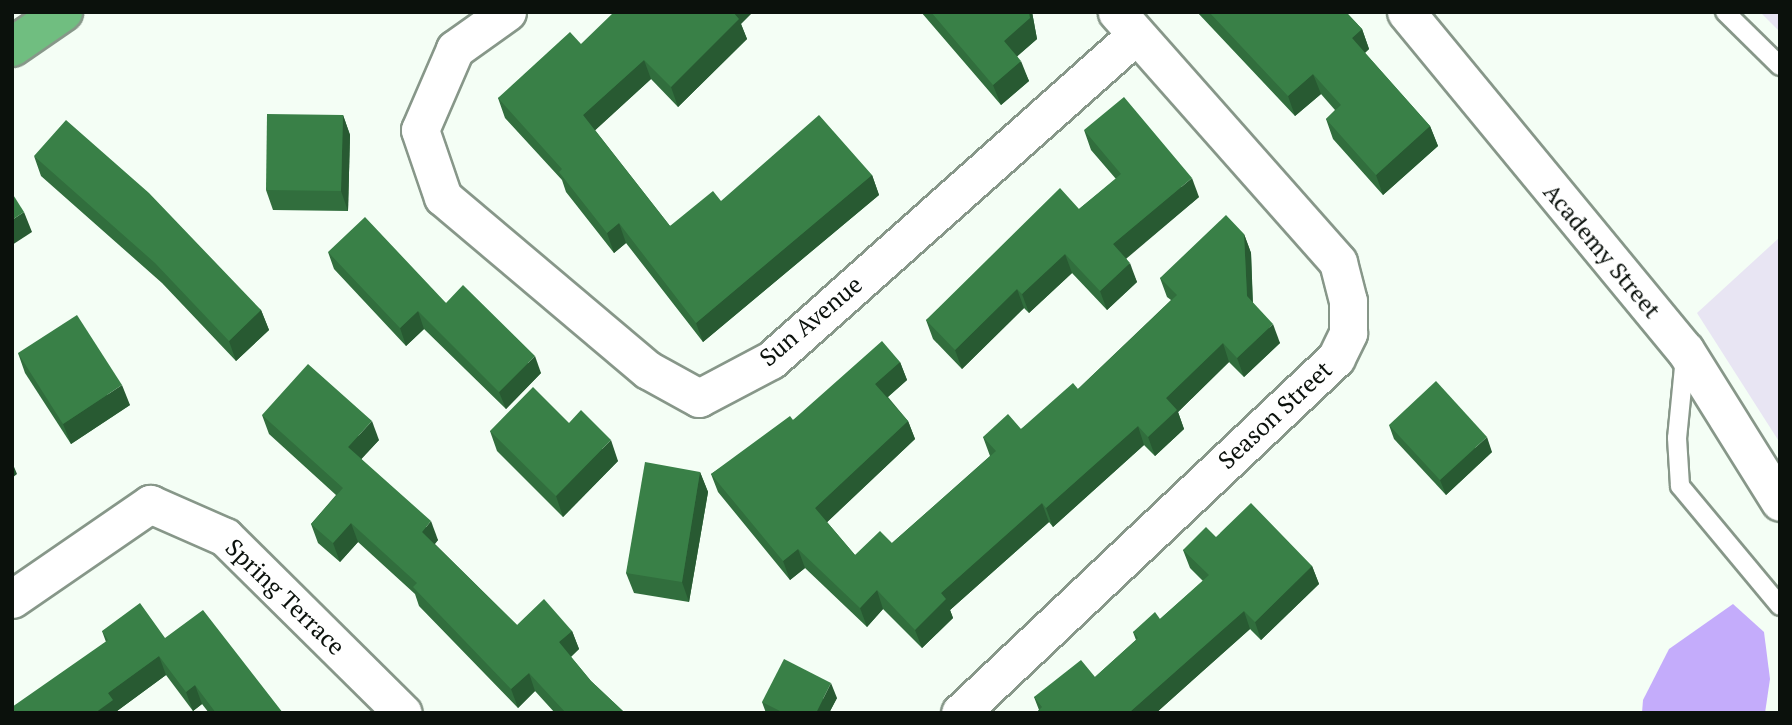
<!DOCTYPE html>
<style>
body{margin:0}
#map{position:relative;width:1792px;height:725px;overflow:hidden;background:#f4fef5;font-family:"PT Serif",serif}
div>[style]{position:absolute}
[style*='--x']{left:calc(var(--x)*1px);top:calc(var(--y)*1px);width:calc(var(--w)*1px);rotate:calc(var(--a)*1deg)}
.green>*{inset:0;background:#e8e5f3}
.water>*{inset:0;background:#c4acfb}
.roads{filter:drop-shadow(2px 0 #879789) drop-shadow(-2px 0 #879789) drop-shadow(0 2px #879789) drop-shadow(0 -2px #879789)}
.service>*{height:18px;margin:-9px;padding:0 9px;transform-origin:9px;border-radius:9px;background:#fff}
.minor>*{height:37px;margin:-18.5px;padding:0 18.5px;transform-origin:18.5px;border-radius:18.5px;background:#fff}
.trunk>*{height:38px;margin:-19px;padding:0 19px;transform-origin:19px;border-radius:19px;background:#70be80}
.wall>*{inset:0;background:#316e3d}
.shaded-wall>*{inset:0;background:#285a32}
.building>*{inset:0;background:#398047}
span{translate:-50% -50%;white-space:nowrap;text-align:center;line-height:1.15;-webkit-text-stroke:6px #fff;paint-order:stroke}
.street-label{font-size:24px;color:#0b110c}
.frame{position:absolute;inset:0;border:14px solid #0b110c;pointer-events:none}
</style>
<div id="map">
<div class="green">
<i style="clip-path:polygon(1760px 12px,1780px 12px,1780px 32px)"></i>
<i style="clip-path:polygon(1780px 237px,1780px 443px,1697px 313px)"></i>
</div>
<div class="water">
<i style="clip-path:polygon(1733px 604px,1764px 632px,1770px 679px,1765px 713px,1642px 713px,1643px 700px,1669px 649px)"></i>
</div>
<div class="roads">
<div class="service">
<i style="--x:1725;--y:12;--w:77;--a:44.5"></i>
<i style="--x:1685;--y:357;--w:81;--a:95.6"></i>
<i style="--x:1677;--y:438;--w:48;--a:86.4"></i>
<i style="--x:1680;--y:486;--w:156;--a:50.2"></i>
</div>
<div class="minor">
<i style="--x:507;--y:12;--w:64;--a:144.6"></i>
<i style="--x:455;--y:49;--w:88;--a:113.4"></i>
<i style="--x:420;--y:130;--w:71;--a:71.1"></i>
<i style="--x:443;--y:197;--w:268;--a:40.2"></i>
<i style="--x:648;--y:370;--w:58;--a:28.8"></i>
<i style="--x:699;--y:398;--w:81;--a:-27.8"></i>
<i style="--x:771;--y:360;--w:489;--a:-41.7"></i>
<i style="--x:1406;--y:12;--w:438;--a:50.5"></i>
<i style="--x:1685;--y:350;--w:179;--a:58"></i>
<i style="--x:12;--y:599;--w:168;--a:-34.5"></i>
<i style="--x:150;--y:504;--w:82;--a:23.7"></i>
<i style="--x:225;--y:537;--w:250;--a:44.7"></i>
<i style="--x:960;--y:713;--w:517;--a:-43.35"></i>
<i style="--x:1336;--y:358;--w:28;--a:-64"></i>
<i style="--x:1348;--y:333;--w:32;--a:-90"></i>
<i style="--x:1348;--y:301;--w:40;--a:-104.4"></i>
<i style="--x:1338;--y:262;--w:334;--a:-131.5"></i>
</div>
<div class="trunk">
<i style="--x:12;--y:47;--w:62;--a:-34.5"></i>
</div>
</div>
<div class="wall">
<i style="clip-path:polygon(921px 12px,1032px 12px,1037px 39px,1017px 56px,1029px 81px,1001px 105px)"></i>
<i style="clip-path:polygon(1197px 12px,1346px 12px,1362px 29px,1369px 49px,1365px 53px,1430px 126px,1438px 146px,1383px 195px,1333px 139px,1326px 119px,1335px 110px,1321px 94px,1295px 116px)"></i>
<i style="clip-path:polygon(741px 24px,747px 39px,678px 107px,651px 79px,595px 130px,670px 226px,721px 201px,872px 175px,879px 195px,703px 342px,626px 243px,614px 253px,566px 192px,562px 180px,505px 118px,498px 98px,581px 44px)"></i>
<i style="clip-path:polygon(343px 115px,350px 135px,348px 211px,273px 210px,266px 190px)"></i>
<i style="clip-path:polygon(1084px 130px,1199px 197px,1126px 258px,1137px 282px,1107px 310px,1072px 273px,1029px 313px,1024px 308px,962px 369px,933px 339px,926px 320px,1079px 209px,1116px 179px,1091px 150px)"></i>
<i style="clip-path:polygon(34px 156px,261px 310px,269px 330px,236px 361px,162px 283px,41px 176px)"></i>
<i style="clip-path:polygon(1244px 234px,1251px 253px,1253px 303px,1280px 343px,1244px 377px,1229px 362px,1178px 412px,1184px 429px,1155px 456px,1144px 445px,1053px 527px,1049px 522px,950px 610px,953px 618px,922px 648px,883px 609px,867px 627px,805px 568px,790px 580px,718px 492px,711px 474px,793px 420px,900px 362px,907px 380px,888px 397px,908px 421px,915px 439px,827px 522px,855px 555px,892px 543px,990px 456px,983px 437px,1021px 429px,1078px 389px,1171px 300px,1167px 297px,1160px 278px)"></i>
<i style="clip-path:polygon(328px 252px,446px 303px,541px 373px,506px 409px,424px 329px,406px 346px,334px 269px)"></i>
<i style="clip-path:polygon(18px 353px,130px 405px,71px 444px,25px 373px)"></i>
<i style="clip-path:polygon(262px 415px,379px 440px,361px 459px,438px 540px,435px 544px,517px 625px,572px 631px,579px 649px,571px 657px,591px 681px,625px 713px,555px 713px,535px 691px,518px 708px,419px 606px,415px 594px,358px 542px,340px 562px,318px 543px,311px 524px,336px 495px,269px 434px)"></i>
<i style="clip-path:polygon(569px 423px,618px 461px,563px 517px,497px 451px,490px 431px)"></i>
<i style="clip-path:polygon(1389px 425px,1492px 452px,1446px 495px,1394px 439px)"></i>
<i style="clip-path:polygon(700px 472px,708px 492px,689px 602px,634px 593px,626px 573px)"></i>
<i style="clip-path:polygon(1216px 537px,1312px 566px,1319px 584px,1261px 640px,1250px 629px,1156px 713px,1036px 713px,1039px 710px,1034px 697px,1095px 677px,1136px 640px,1133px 632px,1160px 619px,1203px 581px,1190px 568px,1183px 550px)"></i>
<i style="clip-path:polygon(102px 631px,165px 638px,283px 713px,209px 713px,202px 704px,193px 711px,166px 675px,117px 711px,12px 713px,106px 642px)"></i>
<i style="clip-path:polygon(837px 698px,829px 713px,766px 713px,762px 702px)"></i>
</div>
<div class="shaded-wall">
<i style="clip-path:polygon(730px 12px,753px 12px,741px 24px,747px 39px,678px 107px,671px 87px)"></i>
<i style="clip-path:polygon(1029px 12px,1032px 12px,1037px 39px,1012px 61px,1004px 41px)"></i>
<i style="clip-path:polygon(1362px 29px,1369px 49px,1359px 58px,1352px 38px)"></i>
<i style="clip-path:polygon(644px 60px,651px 79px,590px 135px,583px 115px)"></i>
<i style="clip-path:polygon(1021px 61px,1029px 81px,1001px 105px,993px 85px)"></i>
<i style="clip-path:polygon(1313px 74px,1321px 94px,1295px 116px,1288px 96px)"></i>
<i style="clip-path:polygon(343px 115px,350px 135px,348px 211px,341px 191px)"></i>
<i style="clip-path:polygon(1430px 126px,1438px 146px,1383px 195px,1376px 175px)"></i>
<i style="clip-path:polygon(872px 175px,879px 195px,703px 342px,696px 323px)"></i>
<i style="clip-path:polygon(1192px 178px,1199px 197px,1120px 264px,1113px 244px)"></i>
<i style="clip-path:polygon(24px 212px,32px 232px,12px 245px,12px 220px)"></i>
<i style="clip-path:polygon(619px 223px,626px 243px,614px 253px,607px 233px)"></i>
<i style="clip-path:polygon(1244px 234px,1251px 253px,1253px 315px,1247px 296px)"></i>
<i style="clip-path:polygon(1065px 254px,1072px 273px,1029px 313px,1022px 294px)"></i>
<i style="clip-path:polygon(1130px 263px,1137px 282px,1107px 310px,1100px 291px)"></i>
<i style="clip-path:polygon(1017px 289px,1024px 308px,962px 369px,955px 350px)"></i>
<i style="clip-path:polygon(261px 310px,269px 330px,236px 361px,229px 341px)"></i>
<i style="clip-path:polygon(418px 311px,424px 329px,406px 346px,400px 328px)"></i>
<i style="clip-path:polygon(1273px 324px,1280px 343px,1244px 377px,1237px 358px)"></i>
<i style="clip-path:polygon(1223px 343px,1229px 362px,1178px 412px,1184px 429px,1155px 456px,1148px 437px,1166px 398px)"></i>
<i style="clip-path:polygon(535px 356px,541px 373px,506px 409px,499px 392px)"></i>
<i style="clip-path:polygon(900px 362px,907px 380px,882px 402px,875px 384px)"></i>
<i style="clip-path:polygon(122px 385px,130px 405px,71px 444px,63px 424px)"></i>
<i style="clip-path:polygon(372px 421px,379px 440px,355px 466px,348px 447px)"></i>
<i style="clip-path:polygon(908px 421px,915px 439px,822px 527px,815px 508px)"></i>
<i style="clip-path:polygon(1138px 426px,1144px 445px,1053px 527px,1046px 508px)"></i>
<i style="clip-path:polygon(1487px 437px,1492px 452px,1446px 495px,1440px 480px)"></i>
<i style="clip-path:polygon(611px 440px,618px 461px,563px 517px,556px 496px)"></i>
<i style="clip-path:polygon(12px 462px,17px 474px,12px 478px)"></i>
<i style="clip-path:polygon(700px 472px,708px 492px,689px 602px,682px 582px)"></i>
<i style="clip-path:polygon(1042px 503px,1049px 522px,950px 610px,953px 618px,922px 648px,915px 630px,941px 593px)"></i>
<i style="clip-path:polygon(431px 521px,438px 540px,429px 550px,422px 532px)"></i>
<i style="clip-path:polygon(351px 523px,358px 542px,340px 562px,333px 543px)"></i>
<i style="clip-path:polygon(798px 549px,805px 568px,790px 580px,783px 561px)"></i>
<i style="clip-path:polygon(1312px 566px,1319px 584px,1261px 640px,1255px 622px)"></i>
<i style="clip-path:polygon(877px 590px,883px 609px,867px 627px,860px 608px)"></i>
<i style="clip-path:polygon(1244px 611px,1250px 629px,1156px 713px,1131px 713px,1131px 711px)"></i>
<i style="clip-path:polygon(572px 631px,579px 649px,566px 661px,559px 642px)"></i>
<i style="clip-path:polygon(159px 656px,166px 675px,117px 711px,118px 713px,95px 713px,108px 693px)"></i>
<i style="clip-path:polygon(529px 673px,535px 691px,518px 708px,511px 689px)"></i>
<i style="clip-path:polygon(831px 683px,837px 698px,829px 713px,816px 713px)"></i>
<i style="clip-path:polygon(195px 685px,202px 704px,193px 711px,186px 692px)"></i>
</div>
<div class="building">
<i style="clip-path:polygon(614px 12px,733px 12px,739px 19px,671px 87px,644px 60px,583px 115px,670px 226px,713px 191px,721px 201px,819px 115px,872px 175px,696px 323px,619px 223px,607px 233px,559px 172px,562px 169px,498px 98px,570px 32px,581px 44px)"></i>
<i style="clip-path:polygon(931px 12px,1029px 12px,1030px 18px,1004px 41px,1021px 61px,993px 85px)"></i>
<i style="clip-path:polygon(1209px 12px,1346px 12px,1362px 29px,1352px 38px,1430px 126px,1376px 175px,1326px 119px,1341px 105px,1313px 74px,1288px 96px)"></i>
<i style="clip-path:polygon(1124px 97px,1192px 178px,1113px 244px,1130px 263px,1100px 291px,1065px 254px,1022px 294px,1017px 289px,955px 350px,926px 320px,1060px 188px,1079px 209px,1121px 174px,1084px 130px)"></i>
<i style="clip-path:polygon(267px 114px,343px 115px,341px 191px,266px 190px)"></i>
<i style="clip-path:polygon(66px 120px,149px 193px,261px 310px,229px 341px,155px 263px,34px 156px)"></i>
<i style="clip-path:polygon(12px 193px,24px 212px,12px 220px)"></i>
<i style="clip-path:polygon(1226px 215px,1244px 234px,1247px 296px,1273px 324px,1237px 358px,1223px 343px,1166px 398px,1177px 410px,1148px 437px,1138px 426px,1046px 508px,1042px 503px,941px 593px,946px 599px,915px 630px,877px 590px,860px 608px,798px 549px,783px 561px,711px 474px,790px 416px,793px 420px,882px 341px,900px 362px,875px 384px,908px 421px,815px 508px,855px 555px,880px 531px,892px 543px,996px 451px,983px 437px,1008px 414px,1021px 429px,1073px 383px,1078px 389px,1177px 295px,1160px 278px)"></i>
<i style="clip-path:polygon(365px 217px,446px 303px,463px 285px,535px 356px,499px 392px,418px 311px,400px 328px,328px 252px)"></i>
<i style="clip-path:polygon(77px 315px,122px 385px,63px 424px,18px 353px)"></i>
<i style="clip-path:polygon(308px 364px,372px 421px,348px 447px,431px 521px,422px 532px,517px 625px,544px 599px,572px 631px,559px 642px,591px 681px,625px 713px,566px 713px,529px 673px,511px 689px,413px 587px,417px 583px,351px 523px,333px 543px,311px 524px,343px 488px,262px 415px)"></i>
<i style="clip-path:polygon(1436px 381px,1487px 437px,1440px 480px,1389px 425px)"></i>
<i style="clip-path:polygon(533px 387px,569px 423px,581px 410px,611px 440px,556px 496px,490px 431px)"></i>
<i style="clip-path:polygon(645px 462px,700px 472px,682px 582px,626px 573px)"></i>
<i style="clip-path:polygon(1251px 503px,1312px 566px,1255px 622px,1244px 611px,1131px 711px,1132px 713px,1036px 713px,1042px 707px,1034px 697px,1081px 660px,1095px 677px,1138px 638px,1133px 632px,1155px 612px,1160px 619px,1209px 575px,1183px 550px,1206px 527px,1216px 537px)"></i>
<i style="clip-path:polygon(140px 603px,165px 638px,203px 610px,283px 713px,216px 713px,195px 685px,186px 692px,159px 656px,108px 693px,113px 700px,95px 713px,12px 713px,12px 707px,108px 640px,102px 631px)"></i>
<i style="clip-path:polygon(784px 659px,831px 683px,816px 713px,784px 713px,762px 702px)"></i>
</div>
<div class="street-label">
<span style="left:1602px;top:251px;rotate:50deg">Academy Street</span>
<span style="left:811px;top:321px;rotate:-40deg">Sun Avenue</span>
<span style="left:1275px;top:415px;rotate:-43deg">Season Street</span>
<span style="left:285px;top:597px;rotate:44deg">Spring Terrace</span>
</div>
<div class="frame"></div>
</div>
